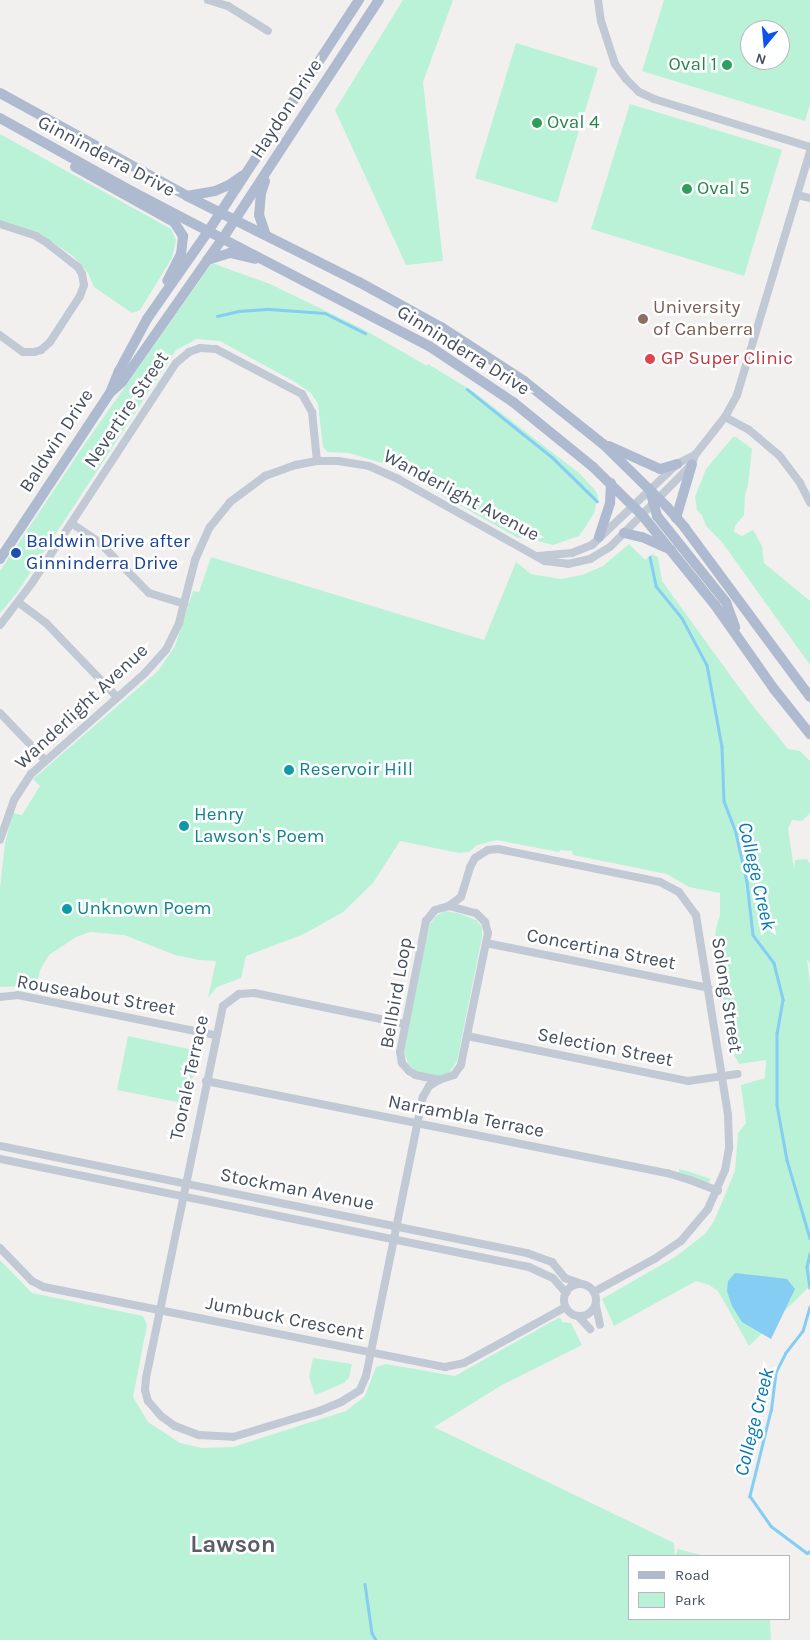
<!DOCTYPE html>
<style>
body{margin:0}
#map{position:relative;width:810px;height:1640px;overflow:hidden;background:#f2efef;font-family:Karla,sans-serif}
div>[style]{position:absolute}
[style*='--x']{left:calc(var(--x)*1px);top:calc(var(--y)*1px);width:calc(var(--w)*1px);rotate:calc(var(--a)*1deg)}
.green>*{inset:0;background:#baf2d7}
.water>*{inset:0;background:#85cdf2}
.stream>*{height:2.5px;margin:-1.25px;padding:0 1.25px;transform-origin:1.25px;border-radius:1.25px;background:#85cdf2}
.minor>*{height:8px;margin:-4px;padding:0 4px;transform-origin:4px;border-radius:4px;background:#c1c9d5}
.minor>.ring{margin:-4px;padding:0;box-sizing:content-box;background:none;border:8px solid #c1c9d5;border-radius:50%}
.major>*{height:10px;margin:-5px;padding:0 5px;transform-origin:5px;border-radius:5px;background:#adbacf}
.dots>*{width:14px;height:14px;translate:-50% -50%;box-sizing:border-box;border:2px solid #fff;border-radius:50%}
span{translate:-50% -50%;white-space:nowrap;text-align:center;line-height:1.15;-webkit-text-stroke:5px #fff;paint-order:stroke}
.leisure-label{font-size:19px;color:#27864d}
.right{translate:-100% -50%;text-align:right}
.left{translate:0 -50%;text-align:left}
.street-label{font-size:19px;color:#464f5e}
.education-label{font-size:19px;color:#785e54}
.health-label{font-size:19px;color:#be3a42}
.transit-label{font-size:19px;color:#164399}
.culture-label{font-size:19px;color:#0d838f}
.water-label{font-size:20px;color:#0378b3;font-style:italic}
.district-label{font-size:24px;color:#5b5e64;font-weight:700}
.legend{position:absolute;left:628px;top:1555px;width:162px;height:65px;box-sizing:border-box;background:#fff;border:1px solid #b5b9bf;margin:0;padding:6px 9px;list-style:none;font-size:15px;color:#464f5e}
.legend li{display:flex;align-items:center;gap:10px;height:25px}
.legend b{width:25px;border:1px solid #b5b9bf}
.north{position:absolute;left:740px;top:20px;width:50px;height:50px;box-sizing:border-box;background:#fff;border:1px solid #b5b9bf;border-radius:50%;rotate:197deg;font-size:14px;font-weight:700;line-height:20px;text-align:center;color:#464f5e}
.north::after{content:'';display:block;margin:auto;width:18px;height:22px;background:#0d52ed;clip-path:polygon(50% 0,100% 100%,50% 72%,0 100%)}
</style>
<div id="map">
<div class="green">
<i style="clip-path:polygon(403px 0,453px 0,423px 82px,443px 261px,406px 265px,335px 110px)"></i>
<i style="clip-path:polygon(evenodd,664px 0,810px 0,810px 104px,805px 121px,642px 71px,664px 0,750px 30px,780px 30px,780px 60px,750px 60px,750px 30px)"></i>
<i style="clip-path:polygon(516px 43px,598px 68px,557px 203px,475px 178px)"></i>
<i style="clip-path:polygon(630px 104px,782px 150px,744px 276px,591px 229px)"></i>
<i style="clip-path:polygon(0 134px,171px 229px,176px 240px,172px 258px,140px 310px,132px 313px,94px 287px,88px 273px,73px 256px,38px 232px,0 220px)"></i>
<i style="clip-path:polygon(212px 263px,270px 284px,363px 329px,427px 366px,428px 364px,474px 392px,579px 473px,595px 490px,598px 496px,594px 513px,586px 526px,579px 536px,553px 545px,524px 537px,518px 538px,389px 465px,349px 453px,328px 452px,323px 447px,318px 404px,311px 393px,295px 382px,220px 341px,197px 339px,176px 350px,17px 593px,0 613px,0 571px,82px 448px)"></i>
<i style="clip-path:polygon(733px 437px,736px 437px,752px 449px,748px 485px,745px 494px,744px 515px,735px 526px,734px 532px,742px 536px,753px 530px,762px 546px,764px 563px,810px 601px,810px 665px,722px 542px,706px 526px,702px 515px,697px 510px,695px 497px,706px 469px)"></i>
<i style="clip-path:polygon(629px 544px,645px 560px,652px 554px,658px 557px,662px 581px,749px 701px,788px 749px,800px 751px,810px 761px,810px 813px,802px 821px,792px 820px,788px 829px,794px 869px,795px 860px,807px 859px,810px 864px,810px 963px,807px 960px,810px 983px,810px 1286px,749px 1346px,718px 1291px,709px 1285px,696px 1281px,614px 1326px,602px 1299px,675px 1257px,705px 1234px,714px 1221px,735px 1171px,738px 1133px,746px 1123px,741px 1085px,765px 1078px,766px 1060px,739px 1064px,732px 1051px,715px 943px,716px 928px,720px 915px,720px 893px,689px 887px,667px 874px,573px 855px,572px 851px,560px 850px,559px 852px,497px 840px,477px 845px,469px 852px,459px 853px,400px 841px,373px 883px,343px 912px,304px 934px,246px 956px,241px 978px,217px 987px,208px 998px,216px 961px,199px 960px,175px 955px,124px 935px,90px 932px,76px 937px,49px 955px,40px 970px,36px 986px,0 987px,0 888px,5px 843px,13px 813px,22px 815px,40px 786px,33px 779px,158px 671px,175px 646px,193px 591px,199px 592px,211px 557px,484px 640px,516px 562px,531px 574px,561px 579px,582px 575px,603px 566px)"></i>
<i style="clip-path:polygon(445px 911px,458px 913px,476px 920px,482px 927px,482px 937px,457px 1061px,449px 1073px,437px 1077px,418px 1074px,409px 1065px,404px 1052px,426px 938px,430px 924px,436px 916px)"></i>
<i style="clip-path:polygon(128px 1036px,198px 1051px,187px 1104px,117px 1090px)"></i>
<i style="clip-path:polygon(679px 1169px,687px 1171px,711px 1179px,708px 1183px,705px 1183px,679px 1173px)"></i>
<i style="clip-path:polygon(0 1260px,32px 1293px,143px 1316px,147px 1325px,133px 1397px,148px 1422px,180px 1443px,202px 1448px,233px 1447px,346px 1411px,365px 1396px,376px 1367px,386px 1364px,455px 1376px,560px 1317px,562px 1322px,571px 1323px,582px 1345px,502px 1385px,434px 1427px,674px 1543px,675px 1556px,678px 1549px,705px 1556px,629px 1556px,629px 1619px,770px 1619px,771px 1640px,0 1640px)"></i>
<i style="clip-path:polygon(313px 1358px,352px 1364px,349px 1378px,344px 1383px,315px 1395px,309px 1377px)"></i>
</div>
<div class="water">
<i style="clip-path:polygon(735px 1273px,787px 1279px,795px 1289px,771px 1339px,742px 1322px,732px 1306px,727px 1291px,728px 1281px)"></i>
</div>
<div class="stream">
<i style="--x:217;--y:316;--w:22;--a:-13"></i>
<i style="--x:238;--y:311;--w:31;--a:-4"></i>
<i style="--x:269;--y:309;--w:56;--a:4.1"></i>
<i style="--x:325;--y:313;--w:45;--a:26.6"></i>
<i style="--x:467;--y:389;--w:109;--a:38.7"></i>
<i style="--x:552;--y:457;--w:63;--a:44.4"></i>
<i style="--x:650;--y:557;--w:30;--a:78"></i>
<i style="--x:656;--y:586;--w:41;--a:50.9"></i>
<i style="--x:682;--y:618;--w:53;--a:62"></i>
<i style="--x:707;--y:665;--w:83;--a:79.6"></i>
<i style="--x:722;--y:747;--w:54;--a:87.9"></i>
<i style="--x:724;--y:801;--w:34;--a:69"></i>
<i style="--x:736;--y:833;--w:50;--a:77.3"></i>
<i style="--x:747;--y:882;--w:53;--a:83.5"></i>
<i style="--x:753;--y:935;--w:35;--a:53"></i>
<i style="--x:774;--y:963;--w:38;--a:76"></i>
<i style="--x:783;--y:1000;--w:34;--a:100"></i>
<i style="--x:777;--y:1033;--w:72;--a:90"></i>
<i style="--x:777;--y:1105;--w:56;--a:79.7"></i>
<i style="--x:787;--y:1160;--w:81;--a:73.6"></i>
<i style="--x:810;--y:1254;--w:13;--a:103"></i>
<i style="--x:807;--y:1267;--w:21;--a:82"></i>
<i style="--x:810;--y:1307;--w:25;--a:106"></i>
<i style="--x:803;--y:1331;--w:28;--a:128"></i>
<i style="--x:786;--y:1353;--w:22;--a:117"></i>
<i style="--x:776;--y:1373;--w:38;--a:97"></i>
<i style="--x:771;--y:1411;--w:88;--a:103.9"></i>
<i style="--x:750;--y:1496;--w:37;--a:55"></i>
<i style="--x:771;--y:1526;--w:45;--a:36.9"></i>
<i style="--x:807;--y:1553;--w:4;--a:-34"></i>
<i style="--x:365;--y:1584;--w:49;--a:81.9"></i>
<i style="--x:372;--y:1633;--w:8;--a:60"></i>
</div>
<div class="minor">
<i style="--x:208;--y:0;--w:21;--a:17"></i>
<i style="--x:228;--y:6;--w:47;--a:32"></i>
<i style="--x:598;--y:0;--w:21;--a:82"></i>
<i style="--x:601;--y:21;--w:45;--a:72"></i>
<i style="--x:615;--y:64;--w:19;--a:54"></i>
<i style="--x:626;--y:79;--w:18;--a:45"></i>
<i style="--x:639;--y:92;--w:17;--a:25"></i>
<i style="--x:654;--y:99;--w:163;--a:17.1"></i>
<i style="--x:797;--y:195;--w:13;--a:13"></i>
<i style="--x:0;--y:224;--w:38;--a:18"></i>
<i style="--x:36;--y:236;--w:13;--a:32"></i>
<i style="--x:47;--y:243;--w:39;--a:38"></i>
<i style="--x:78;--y:267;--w:8;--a:60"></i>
<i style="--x:82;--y:274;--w:11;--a:80"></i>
<i style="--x:84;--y:285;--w:12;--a:110"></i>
<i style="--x:80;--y:296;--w:55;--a:123.1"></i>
<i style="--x:50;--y:342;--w:12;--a:138"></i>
<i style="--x:41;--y:350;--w:7;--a:164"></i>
<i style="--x:34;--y:352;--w:11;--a:180"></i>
<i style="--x:23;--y:352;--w:29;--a:-144"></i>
<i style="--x:725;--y:417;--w:27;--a:28"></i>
<i style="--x:749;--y:430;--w:39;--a:40"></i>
<i style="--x:779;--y:455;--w:35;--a:53"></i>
<i style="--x:800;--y:483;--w:22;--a:63"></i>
<i style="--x:71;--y:523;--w:34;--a:34"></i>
<i style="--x:99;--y:542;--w:71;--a:45.6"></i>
<i style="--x:149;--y:593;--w:37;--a:17"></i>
<i style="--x:538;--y:556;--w:34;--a:-5"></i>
<i style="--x:572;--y:553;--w:22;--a:-22"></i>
<i style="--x:592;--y:545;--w:117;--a:-43.6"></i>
<i style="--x:677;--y:464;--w:20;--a:-27"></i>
<i style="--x:695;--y:455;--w:48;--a:-51.7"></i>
<i style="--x:725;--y:417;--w:25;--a:-61"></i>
<i style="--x:737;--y:395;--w:255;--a:-73.3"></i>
<i style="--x:18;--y:602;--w:35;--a:37"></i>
<i style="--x:46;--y:623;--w:103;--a:46.2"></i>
<i style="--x:0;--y:625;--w:53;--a:-52.7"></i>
<i style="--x:32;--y:583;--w:263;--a:-56.8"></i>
<i style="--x:176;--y:363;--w:17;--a:-40"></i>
<i style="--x:189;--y:352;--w:12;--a:-20"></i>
<i style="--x:200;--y:348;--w:16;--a:4"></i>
<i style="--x:216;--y:349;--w:97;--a:27.6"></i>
<i style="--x:302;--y:394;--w:21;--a:61"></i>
<i style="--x:312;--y:412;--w:49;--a:84.2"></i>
<i style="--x:0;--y:713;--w:65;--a:46.2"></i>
<i style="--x:0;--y:840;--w:42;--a:-70.7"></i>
<i style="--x:14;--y:800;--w:31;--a:-57"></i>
<i style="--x:31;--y:774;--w:152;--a:-41.5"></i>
<i style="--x:145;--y:673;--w:31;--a:-48"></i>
<i style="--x:166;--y:650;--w:30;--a:-64"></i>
<i style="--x:179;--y:623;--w:65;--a:-75.7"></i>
<i style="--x:195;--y:560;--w:36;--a:-66"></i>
<i style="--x:210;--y:527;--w:32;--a:-51"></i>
<i style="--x:230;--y:502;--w:44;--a:-36.6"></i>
<i style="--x:265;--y:476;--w:33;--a:-20"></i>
<i style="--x:296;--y:465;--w:21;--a:-11"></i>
<i style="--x:317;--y:461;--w:21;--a:0"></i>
<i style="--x:338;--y:461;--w:31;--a:9"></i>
<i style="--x:369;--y:466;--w:32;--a:24"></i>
<i style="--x:398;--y:479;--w:168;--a:29.2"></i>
<i style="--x:545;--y:561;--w:23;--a:7"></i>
<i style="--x:568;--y:564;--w:23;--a:-13"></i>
<i style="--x:590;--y:559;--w:23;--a:-31"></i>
<i style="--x:610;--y:547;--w:117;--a:-45.3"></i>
<i style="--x:692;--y:464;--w:9;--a:-72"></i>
<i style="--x:449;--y:906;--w:15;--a:-37"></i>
<i style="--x:461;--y:897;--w:31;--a:-73"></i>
<i style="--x:470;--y:867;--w:10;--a:-61"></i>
<i style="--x:475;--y:858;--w:15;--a:-32"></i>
<i style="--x:488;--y:850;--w:10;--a:-6"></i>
<i style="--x:498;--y:849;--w:165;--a:11.5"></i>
<i style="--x:660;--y:882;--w:21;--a:28"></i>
<i style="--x:679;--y:892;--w:29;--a:54"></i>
<i style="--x:696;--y:915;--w:203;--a:80.9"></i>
<i style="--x:728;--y:1115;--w:33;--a:88"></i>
<i style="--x:729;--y:1148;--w:22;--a:100"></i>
<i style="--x:725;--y:1170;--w:43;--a:113.6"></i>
<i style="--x:708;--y:1209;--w:42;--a:130.2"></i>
<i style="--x:681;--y:1241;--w:30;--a:146"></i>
<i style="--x:656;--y:1258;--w:71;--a:151.3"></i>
<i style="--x:449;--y:906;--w:28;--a:15"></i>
<i style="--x:476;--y:913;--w:13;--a:45"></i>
<i style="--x:485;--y:922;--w:11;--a:75"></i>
<i style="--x:488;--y:933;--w:135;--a:101.6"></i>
<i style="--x:461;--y:1065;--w:12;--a:125"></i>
<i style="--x:454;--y:1075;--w:16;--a:162"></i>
<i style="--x:439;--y:1080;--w:24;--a:-168"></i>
<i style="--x:416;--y:1075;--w:8;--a:-150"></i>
<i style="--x:409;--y:1071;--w:11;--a:-131"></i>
<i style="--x:402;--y:1063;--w:11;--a:-100"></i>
<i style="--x:400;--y:1052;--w:134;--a:-78.8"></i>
<i style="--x:426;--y:921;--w:14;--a:-51"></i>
<i style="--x:435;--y:910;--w:15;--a:-16"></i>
<i style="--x:486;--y:943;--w:227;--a:11.4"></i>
<i style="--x:0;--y:997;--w:18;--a:-6"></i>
<i style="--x:18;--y:995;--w:201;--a:11.5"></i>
<i style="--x:405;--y:1024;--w:154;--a:-168.4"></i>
<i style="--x:254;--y:993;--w:15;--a:176"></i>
<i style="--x:239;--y:994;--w:20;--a:143"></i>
<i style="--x:223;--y:1006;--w:380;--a:101.7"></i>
<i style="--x:146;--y:1378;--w:12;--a:95"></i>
<i style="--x:145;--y:1390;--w:11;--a:75"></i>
<i style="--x:148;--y:1401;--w:20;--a:49"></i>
<i style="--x:161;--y:1416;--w:17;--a:36"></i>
<i style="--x:175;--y:1426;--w:26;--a:21"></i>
<i style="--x:199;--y:1435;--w:34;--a:3"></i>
<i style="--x:233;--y:1437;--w:90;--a:-16.8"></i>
<i style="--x:319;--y:1411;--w:24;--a:-22"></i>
<i style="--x:341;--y:1402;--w:22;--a:-32"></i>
<i style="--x:360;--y:1390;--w:15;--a:-67"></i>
<i style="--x:366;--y:1376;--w:285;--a:-78.5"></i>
<i style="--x:423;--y:1097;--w:13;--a:-61"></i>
<i style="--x:429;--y:1086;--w:12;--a:-31"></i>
<i style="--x:467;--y:1036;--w:226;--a:11.5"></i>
<i style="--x:688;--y:1081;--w:50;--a:-8"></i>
<i style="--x:206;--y:1081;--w:470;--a:11.3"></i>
<i style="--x:667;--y:1173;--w:24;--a:17"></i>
<i style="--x:690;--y:1180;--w:30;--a:21"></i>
<i style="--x:0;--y:1146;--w:538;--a:11.48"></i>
<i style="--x:527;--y:1253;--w:27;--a:20"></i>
<i style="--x:552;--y:1262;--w:21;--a:51"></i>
<i style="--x:565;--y:1278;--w:15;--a:20"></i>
<i style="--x:0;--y:1159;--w:540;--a:11.54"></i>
<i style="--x:529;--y:1267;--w:26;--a:25"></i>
<i style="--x:553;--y:1278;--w:20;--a:49"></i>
<i style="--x:0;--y:1248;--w:46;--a:45.9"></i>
<i style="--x:32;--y:1281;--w:13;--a:27"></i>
<i style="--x:44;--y:1287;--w:409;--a:11.3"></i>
<i style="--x:445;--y:1367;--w:19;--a:-12"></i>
<i style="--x:464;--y:1363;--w:116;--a:-28.8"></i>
<i class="ring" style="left:564px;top:1284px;width:24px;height:24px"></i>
<i style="--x:596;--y:1306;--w:19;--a:78"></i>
<i style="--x:578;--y:1316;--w:18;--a:47"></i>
</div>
<div class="major">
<i style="--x:0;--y:93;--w:213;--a:28.8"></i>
<i style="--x:187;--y:196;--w:192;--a:26.6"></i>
<i style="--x:359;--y:282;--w:94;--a:28.8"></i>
<i style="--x:441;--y:327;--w:99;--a:33"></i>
<i style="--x:524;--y:381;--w:101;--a:38.6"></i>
<i style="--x:603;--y:444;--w:90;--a:44.5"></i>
<i style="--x:667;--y:507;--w:28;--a:49"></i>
<i style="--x:685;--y:528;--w:210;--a:53.5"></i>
<i style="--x:0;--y:118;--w:152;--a:29.1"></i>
<i style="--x:133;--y:192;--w:334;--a:27.5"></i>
<i style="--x:429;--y:346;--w:101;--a:33.7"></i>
<i style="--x:513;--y:402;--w:103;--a:39.1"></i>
<i style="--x:593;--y:467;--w:69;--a:44.4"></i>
<i style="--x:642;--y:515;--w:116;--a:51"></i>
<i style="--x:715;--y:605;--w:103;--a:54.9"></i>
<i style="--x:774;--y:689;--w:58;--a:51.3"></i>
<i style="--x:75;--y:167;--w:113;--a:29.1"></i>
<i style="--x:174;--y:222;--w:17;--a:57"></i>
<i style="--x:183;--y:236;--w:18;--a:96"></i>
<i style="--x:181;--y:254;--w:30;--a:117"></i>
<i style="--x:265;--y:181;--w:13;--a:108"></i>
<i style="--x:261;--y:193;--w:22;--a:95"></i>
<i style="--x:259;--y:215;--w:21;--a:71"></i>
<i style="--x:187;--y:196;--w:28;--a:-10"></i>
<i style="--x:215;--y:191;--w:15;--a:-23"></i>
<i style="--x:229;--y:185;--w:16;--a:-35"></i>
<i style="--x:207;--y:260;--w:24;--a:-17"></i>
<i style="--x:230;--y:253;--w:26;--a:13"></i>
<i style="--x:112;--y:391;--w:13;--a:-42"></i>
<i style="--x:122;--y:382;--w:176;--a:-55"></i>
<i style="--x:223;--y:238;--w:285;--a:-56.8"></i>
<i style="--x:609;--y:446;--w:56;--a:24.3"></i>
<i style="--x:660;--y:469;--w:18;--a:-16"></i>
<i style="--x:650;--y:490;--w:27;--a:75"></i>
<i style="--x:657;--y:516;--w:110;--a:51.3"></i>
<i style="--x:726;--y:602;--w:27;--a:70"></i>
<i style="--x:676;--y:518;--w:56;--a:-73.5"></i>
<i style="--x:624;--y:533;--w:18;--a:13"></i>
<i style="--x:642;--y:537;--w:32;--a:24"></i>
<i style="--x:599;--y:537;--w:36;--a:-72"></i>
<i style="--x:610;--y:503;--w:20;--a:-87"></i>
<i style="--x:0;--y:559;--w:199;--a:-56.5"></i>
<i style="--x:110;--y:393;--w:24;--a:-68"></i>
<i style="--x:119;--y:371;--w:59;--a:-61.7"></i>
<i style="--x:147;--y:319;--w:108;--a:-55.1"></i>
<i style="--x:209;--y:230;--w:275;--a:-56.9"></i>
</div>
<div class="dots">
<i style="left:727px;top:65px;background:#2e9e5b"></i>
<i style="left:537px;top:123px;background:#2e9e5b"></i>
<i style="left:687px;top:189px;background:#2e9e5b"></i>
<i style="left:643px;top:319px;background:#8d6e63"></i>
<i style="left:650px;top:359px;background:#e0444e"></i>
<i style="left:16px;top:553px;background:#1a4fb4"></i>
<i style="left:289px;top:770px;background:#0f9aa8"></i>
<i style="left:184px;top:826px;background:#0f9aa8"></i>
<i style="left:67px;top:909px;background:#0f9aa8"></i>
</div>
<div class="leisure-label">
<span class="right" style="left:717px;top:65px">Oval 1</span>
<span class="left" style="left:547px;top:123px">Oval 4</span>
<span class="left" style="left:697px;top:189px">Oval 5</span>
</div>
<div class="street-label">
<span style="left:287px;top:109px;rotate:-57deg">Haydon Drive</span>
<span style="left:106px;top:157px;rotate:28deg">Ginninderra Drive</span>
<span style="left:463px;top:351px;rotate:32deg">Ginninderra Drive</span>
<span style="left:127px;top:410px;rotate:-56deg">Nevertire Street</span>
<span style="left:57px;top:441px;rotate:-57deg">Baldwin Drive</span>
<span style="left:461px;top:496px;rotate:28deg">Wanderlight Avenue</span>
<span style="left:82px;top:707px;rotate:-43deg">Wanderlight Avenue</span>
<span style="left:601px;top:950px;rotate:11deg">Concertina Street</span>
<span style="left:397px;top:993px;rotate:-80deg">Bellbird Loop</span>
<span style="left:726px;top:995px;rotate:81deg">Solong Street</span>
<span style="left:96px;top:996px;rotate:10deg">Rouseabout Street</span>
<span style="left:605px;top:1048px;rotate:11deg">Selection Street</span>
<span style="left:190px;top:1078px;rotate:-78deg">Toorale Terrace</span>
<span style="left:466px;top:1117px;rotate:11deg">Narrambla Terrace</span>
<span style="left:297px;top:1190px;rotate:11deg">Stockman Avenue</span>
<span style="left:285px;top:1319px;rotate:11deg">Jumbuck Crescent</span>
</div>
<div class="education-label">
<span class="left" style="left:653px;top:319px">University<br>of Canberra</span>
</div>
<div class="health-label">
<span class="left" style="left:661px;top:359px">GP Super Clinic</span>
</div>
<div class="transit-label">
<span class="left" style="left:26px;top:553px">Baldwin Drive after<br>Ginninderra Drive</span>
</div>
<div class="culture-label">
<span class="left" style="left:299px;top:770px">Reservoir Hill</span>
<span class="left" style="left:194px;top:826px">Henry<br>Lawson's Poem</span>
<span class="left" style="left:77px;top:909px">Unknown Poem</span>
</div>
<div class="water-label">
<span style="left:757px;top:876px;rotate:77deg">College Creek</span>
<span style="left:754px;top:1422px;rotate:-76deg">College Creek</span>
</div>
<div class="district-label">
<span style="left:233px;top:1545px">Lawson</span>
</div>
<ul class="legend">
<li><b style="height:6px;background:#adbacf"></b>Road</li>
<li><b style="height:14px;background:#baf2d7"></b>Park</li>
</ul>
<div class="north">N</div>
</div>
